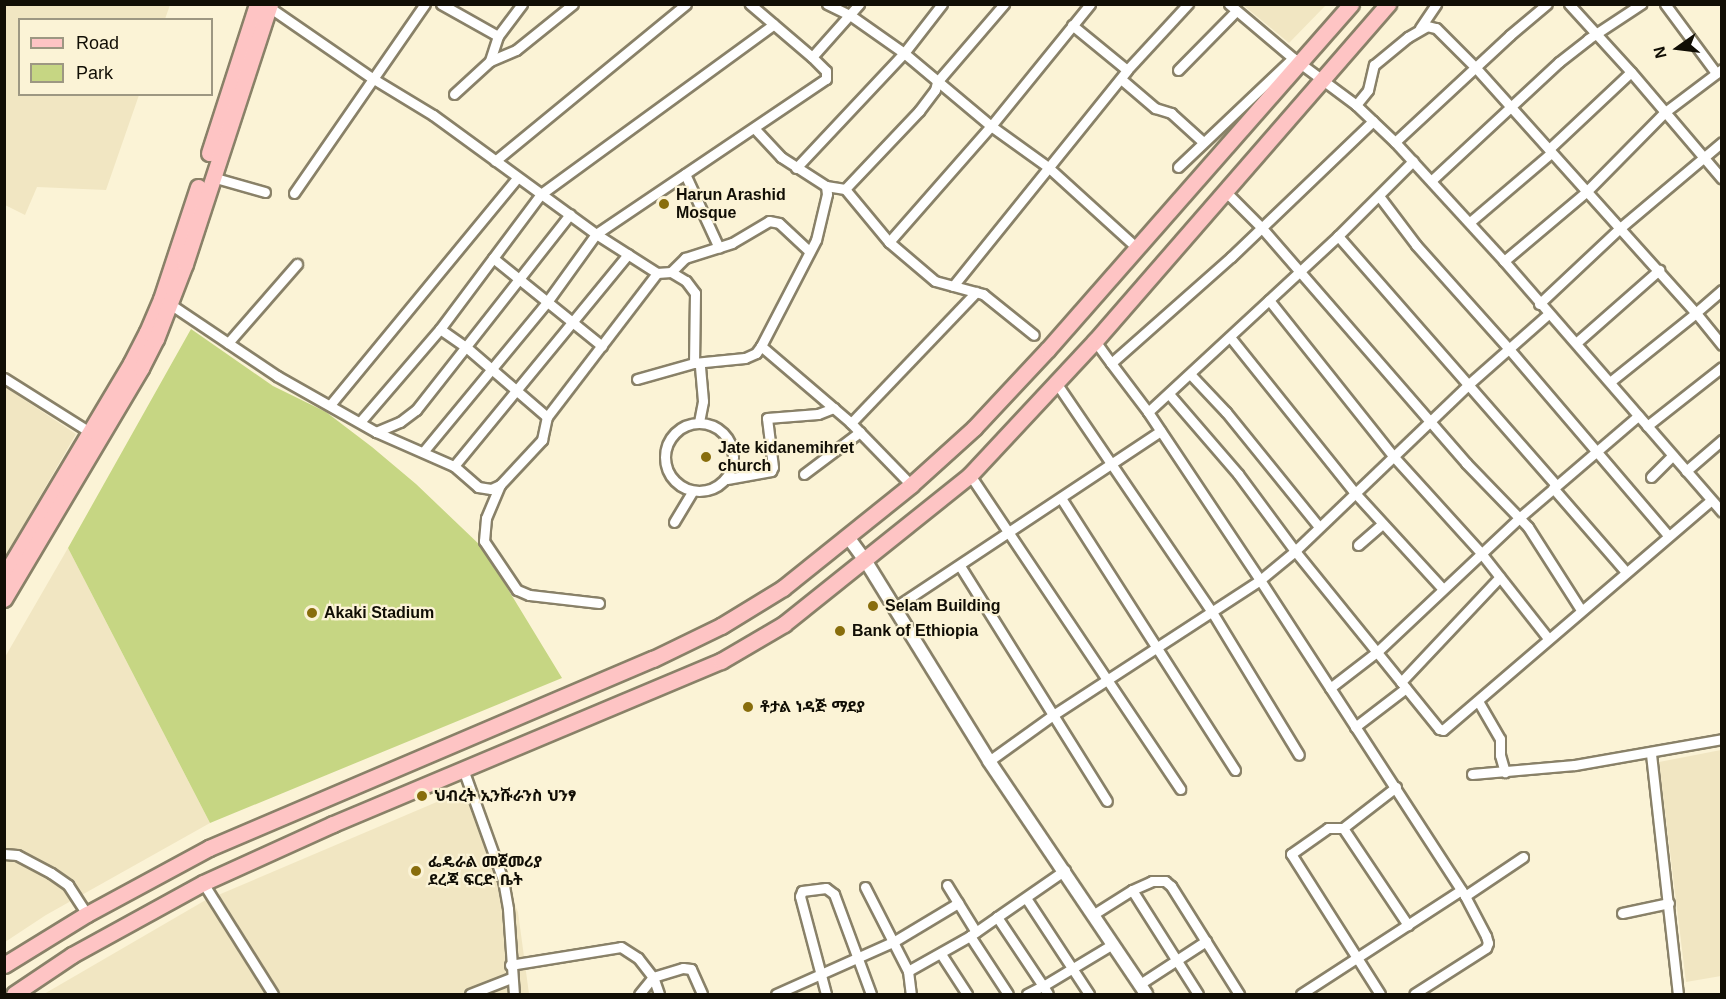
<!DOCTYPE html>
<meta charset="utf-8">
<style>
body{margin:0}
#map{position:relative;width:1726px;height:999px;overflow:hidden;background:#fbf3d6;font-family:Helvetica,"Noto Sans Ethiopic",sans-serif}
div>[style]{position:absolute}
[style*='--x']{left:calc(var(--x)*1px);top:calc(var(--y)*1px);width:calc(var(--w)*1px);rotate:calc(var(--a)*1deg)}
.built>*{inset:0;background:#f1e6c2}
.green>*{inset:0;background:#c6d683}
.roads{filter:drop-shadow(2px 0 #898168) drop-shadow(-2px 0 #898168) drop-shadow(0 2px #898168) drop-shadow(0 -2px #898168)}
.minor>*{height:9px;margin:-4.5px;padding:0 4.5px;transform-origin:4.5px;border-radius:4.5px;background:#fff}
.minor>.ring{margin:-4.5px;padding:0;box-sizing:content-box;background:none;border:9px solid #fff;border-radius:50%}
.tertiary>*{height:12px;margin:-6px;padding:0 6px;transform-origin:6px;border-radius:6px;background:#fff}
.primary>*{height:15px;margin:-7.5px;padding:0 7.5px;transform-origin:7.5px;border-radius:7.5px;background:#fec4c4}
.dots>*{width:16px;height:16px;translate:-50% -50%;box-sizing:border-box;border:3px solid #fbf3d6;border-radius:50%}
span{translate:-50% -50%;white-space:nowrap;text-align:center;line-height:1.15;-webkit-text-stroke:4.5px #fbf3d6;paint-order:stroke}
.poi-label{font-size:16px;color:#110e05;font-weight:700}
.left{translate:0 -50%;text-align:left}
.frame{position:absolute;inset:0;border:6px solid #110e05;pointer-events:none}
.legend{position:absolute;left:18px;top:18px;width:195px;height:78px;box-sizing:border-box;background:#fbf3d6;border:2px solid #9d9782;margin:0;padding:8px 10px;list-style:none;font-size:18px;color:#110e05}
.legend li{display:flex;align-items:center;gap:12px;height:30px}
.legend b{width:30px;border:2px solid #9d9782}
.north{position:absolute;left:1648px;top:18px;width:60px;height:60px;-webkit-text-stroke:4px #fbf3d6;paint-order:stroke;rotate:256deg;font-size:16px;font-weight:700;line-height:24px;text-align:center;color:#110e05}
.north::after{content:'';display:block;margin:auto;width:21px;height:27px;background:#110e05;clip-path:polygon(50% 0,100% 100%,50% 72%,0 100%)}
</style>
<div id="map">
<div class="built">
<i style="clip-path:polygon(4px 5px,170px 5px,165px 19px,20px 20px,20px 94px,139px 95px,106px 190px,37px 187px,25px 215px,5px 205px)"></i>
<i style="clip-path:polygon(1243px 5px,1326px 5px,1289px 43px)"></i>
<i style="clip-path:polygon(5px 387px,76px 434px,5px 557px)"></i>
<i style="clip-path:polygon(68px 548px,210px 823px,46px 915px,5px 942px,5px 657px)"></i>
<i style="clip-path:polygon(1721px 750px,1721px 976px,1686px 982px,1659px 762px)"></i>
<i style="clip-path:polygon(465px 790px,518px 912px,529px 994px,44px 994px,204px 901px)"></i>
</div>
<div class="green">
<i style="clip-path:polygon(191px 329px,273px 386px,326px 412px,372px 447px,416px 484px,483px 548px,562px 678px,210px 823px,68px 548px)"></i>
</div>
<div class="roads">
<div class="minor">
<i style="--x:441;--y:4;--w:65;--a:29.3"></i>
<i style="--x:498;--y:36;--w:26;--a:108"></i>
<i style="--x:827;--y:4;--w:25;--a:26"></i>
<i style="--x:850;--y:15;--w:66;--a:35.1"></i>
<i style="--x:904;--y:53;--w:114;--a:40"></i>
<i style="--x:991;--y:126;--w:70;--a:35.7"></i>
<i style="--x:1048;--y:167;--w:120;--a:42.3"></i>
<i style="--x:1229;--y:4;--w:84;--a:40.2"></i>
<i style="--x:1293;--y:58;--w:79;--a:36.7"></i>
<i style="--x:1356;--y:105;--w:54;--a:43.5"></i>
<i style="--x:1395;--y:142;--w:161;--a:47.5"></i>
<i style="--x:1504;--y:261;--w:332;--a:49"></i>
<i style="--x:1665;--y:4;--w:86;--a:53.5"></i>
<i style="--x:269;--y:7;--w:125;--a:34.6"></i>
<i style="--x:372;--y:78;--w:71;--a:31.2"></i>
<i style="--x:433;--y:115;--w:202;--a:36.1"></i>
<i style="--x:596;--y:234;--w:72;--a:32.6"></i>
<i style="--x:657;--y:273;--w:14;--a:-4"></i>
<i style="--x:671;--y:272;--w:17;--a:31"></i>
<i style="--x:686;--y:281;--w:15;--a:53"></i>
<i style="--x:695;--y:293;--w:70;--a:90.8"></i>
<i style="--x:1072;--y:25;--w:71;--a:39.3"></i>
<i style="--x:1420;--y:28;--w:29;--a:-56"></i>
<i style="--x:498;--y:36;--w:40;--a:-53"></i>
<i style="--x:812;--y:57;--w:71;--a:-48.4"></i>
<i style="--x:1178;--y:70;--w:83;--a:-45.5"></i>
<i style="--x:1631;--y:72;--w:140;--a:49.6"></i>
<i style="--x:1121;--y:79;--w:45;--a:40.5"></i>
<i style="--x:1155;--y:108;--w:17;--a:17"></i>
<i style="--x:1171;--y:113;--w:43;--a:42.2"></i>
<i style="--x:454;--y:94;--w:49;--a:-42.5"></i>
<i style="--x:490;--y:61;--w:28;--a:-23"></i>
<i style="--x:516;--y:50;--w:73;--a:-38.9"></i>
<i style="--x:1356;--y:105;--w:19;--a:-51"></i>
<i style="--x:1368;--y:90;--w:26;--a:-77"></i>
<i style="--x:1374;--y:65;--w:44;--a:-39.5"></i>
<i style="--x:1408;--y:37;--w:22;--a:-30"></i>
<i style="--x:1427;--y:26;--w:9;--a:13"></i>
<i style="--x:1436;--y:28;--w:55;--a:45"></i>
<i style="--x:1475;--y:67;--w:331;--a:48.1"></i>
<i style="--x:1696;--y:313;--w:110;--a:141.3"></i>
<i style="--x:1373;--y:121;--w:197;--a:136.2"></i>
<i style="--x:1231;--y:257;--w:160;--a:138.5"></i>
<i style="--x:1111;--y:363;--w:61;--a:52.9"></i>
<i style="--x:1148;--y:412;--w:202;--a:56.3"></i>
<i style="--x:1260;--y:580;--w:377;--a:57"></i>
<i style="--x:1465;--y:896;--w:45;--a:62.3"></i>
<i style="--x:1486;--y:936;--w:7;--a:74"></i>
<i style="--x:1488;--y:943;--w:5;--a:112"></i>
<i style="--x:1486;--y:948;--w:85;--a:147.4"></i>
<i style="--x:754;--y:128;--w:40;--a:47"></i>
<i style="--x:781;--y:157;--w:54;--a:32.8"></i>
<i style="--x:826;--y:186;--w:8;--a:83"></i>
<i style="--x:827;--y:194;--w:47;--a:103.4"></i>
<i style="--x:816;--y:240;--w:119;--a:117.4"></i>
<i style="--x:761;--y:346;--w:118;--a:40.5"></i>
<i style="--x:851;--y:423;--w:86;--a:45.9"></i>
<i style="--x:1395;--y:142;--w:157;--a:-42.9"></i>
<i style="--x:1510;--y:35;--w:48;--a:-40"></i>
<i style="--x:1549;--y:149;--w:112;--a:-43.2"></i>
<i style="--x:1631;--y:72;--w:92;--a:-132.4"></i>
<i style="--x:495;--y:161;--w:247;--a:-39.4"></i>
<i style="--x:1178;--y:167;--w:158;--a:-43.5"></i>
<i style="--x:796;--y:168;--w:158;--a:-46.8"></i>
<i style="--x:904;--y:53;--w:62;--a:-52.2"></i>
<i style="--x:685;--y:174;--w:81;--a:65.3"></i>
<i style="--x:212;--y:177;--w:55;--a:15.8"></i>
<i style="--x:1432;--y:180;--w:173;--a:-42.9"></i>
<i style="--x:1559;--y:62;--w:37;--a:-38"></i>
<i style="--x:1588;--y:39;--w:64;--a:-33.4"></i>
<i style="--x:826;--y:186;--w:19;--a:9"></i>
<i style="--x:845;--y:189;--w:69;--a:50.3"></i>
<i style="--x:889;--y:242;--w:60;--a:40.3"></i>
<i style="--x:935;--y:281;--w:50;--a:15.2"></i>
<i style="--x:983;--y:294;--w:65;--a:38.8"></i>
<i style="--x:845;--y:189;--w:108;--a:-46.5"></i>
<i style="--x:919;--y:111;--w:26;--a:-53"></i>
<i style="--x:935;--y:90;--w:8;--a:-76"></i>
<i style="--x:937;--y:82;--w:103;--a:-49.3"></i>
<i style="--x:1225;--y:191;--w:51;--a:45"></i>
<i style="--x:1261;--y:227;--w:313;--a:49"></i>
<i style="--x:1466;--y:463;--w:89;--a:45.9"></i>
<i style="--x:1528;--y:527;--w:98;--a:57.4"></i>
<i style="--x:294;--y:193;--w:230;--a:-55.3"></i>
<i style="--x:1379;--y:196;--w:61;--a:52.9"></i>
<i style="--x:1416;--y:245;--w:140;--a:48.2"></i>
<i style="--x:1509;--y:349;--w:245;--a:49.5"></i>
<i style="--x:1470;--y:222;--w:106;--a:-40.4"></i>
<i style="--x:1338;--y:236;--w:331;--a:48.8"></i>
<i style="--x:889;--y:242;--w:154;--a:-48.7"></i>
<i style="--x:991;--y:126;--w:157;--a:-50.9"></i>
<i style="--x:493;--y:258;--w:140;--a:38.9"></i>
<i style="--x:1504;--y:261;--w:107;--a:-40.1"></i>
<i style="--x:1586;--y:192;--w:112;--a:-45.4"></i>
<i style="--x:1665;--y:112;--w:71;--a:-37"></i>
<i style="--x:671;--y:272;--w:20;--a:-45"></i>
<i style="--x:685;--y:258;--w:49;--a:-17.7"></i>
<i style="--x:732;--y:243;--w:43;--a:-30.7"></i>
<i style="--x:769;--y:221;--w:10;--a:11"></i>
<i style="--x:779;--y:223;--w:41;--a:43"></i>
<i style="--x:953;--y:286;--w:277;--a:-51.1"></i>
<i style="--x:1127;--y:70;--w:90;--a:-47.3"></i>
<i style="--x:1722;--y:290;--w:35;--a:139"></i>
<i style="--x:1696;--y:313;--w:41;--a:50.9"></i>
<i style="--x:1269;--y:300;--w:201;--a:51.5"></i>
<i style="--x:1394;--y:457;--w:130;--a:47.8"></i>
<i style="--x:1481;--y:553;--w:108;--a:51.8"></i>
<i style="--x:170;--y:304;--w:129;--a:33.9"></i>
<i style="--x:277;--y:376;--w:114;--a:29.5"></i>
<i style="--x:376;--y:432;--w:85;--a:23.6"></i>
<i style="--x:454;--y:466;--w:32;--a:41"></i>
<i style="--x:478;--y:487;--w:13;--a:9"></i>
<i style="--x:491;--y:489;--w:10;--a:-24"></i>
<i style="--x:1539;--y:304;--w:111;--a:-43.2"></i>
<i style="--x:1620;--y:228;--w:133;--a:-40.1"></i>
<i style="--x:440;--y:329;--w:32;--a:35"></i>
<i style="--x:466;--y:347;--w:107;--a:40.8"></i>
<i style="--x:1230;--y:337;--w:200;--a:51.3"></i>
<i style="--x:1355;--y:493;--w:130;--a:47.5"></i>
<i style="--x:1095;--y:341;--w:27;--a:54"></i>
<i style="--x:228;--y:343;--w:105;--a:-48.9"></i>
<i style="--x:1576;--y:343;--w:111;--a:-41.3"></i>
<i style="--x:1191;--y:375;--w:51;--a:46.6"></i>
<i style="--x:1226;--y:412;--w:148;--a:51"></i>
<i style="--x:4;--y:378;--w:105;--a:32.2"></i>
<i style="--x:637;--y:379;--w:59;--a:-15.7"></i>
<i style="--x:694;--y:363;--w:51;--a:-5.6"></i>
<i style="--x:745;--y:358;--w:12;--a:-24"></i>
<i style="--x:756;--y:353;--w:9;--a:-54"></i>
<i style="--x:1057;--y:384;--w:276;--a:55.8"></i>
<i style="--x:1212;--y:612;--w:167;--a:58.7"></i>
<i style="--x:1169;--y:394;--w:106;--a:49.2"></i>
<i style="--x:1238;--y:474;--w:96;--a:53.5"></i>
<i style="--x:1295;--y:551;--w:229;--a:51"></i>
<i style="--x:1439;--y:729;--w:4;--a:14"></i>
<i style="--x:1443;--y:730;--w:353;--a:-40.6"></i>
<i style="--x:330;--y:405;--w:294;--a:-50.5"></i>
<i style="--x:1148;--y:412;--w:259;--a:-42.8"></i>
<i style="--x:1338;--y:236;--w:106;--a:-45"></i>
<i style="--x:360;--y:422;--w:123;--a:-49.3"></i>
<i style="--x:440;--y:329;--w:169;--a:-53.2"></i>
<i style="--x:541;--y:194;--w:288;--a:-36.1"></i>
<i style="--x:699;--y:422;--w:21;--a:-79"></i>
<i style="--x:703;--y:401;--w:38;--a:-95"></i>
<i class="ring" style="left:665px;top:423px;width:59px;height:59px"></i>
<i style="--x:851;--y:423;--w:181;--a:-46.3"></i>
<i style="--x:1647;--y:426;--w:95;--a:-38.2"></i>
<i style="--x:376;--y:432;--w:26;--a:-23"></i>
<i style="--x:400;--y:422;--w:20;--a:-37"></i>
<i style="--x:416;--y:410;--w:249;--a:-51.8"></i>
<i style="--x:423;--y:452;--w:195;--a:-50.4"></i>
<i style="--x:547;--y:302;--w:84;--a:-54.2"></i>
<i style="--x:596;--y:234;--w:277;--a:-34"></i>
<i style="--x:826;--y:79;--w:8;--a:-90"></i>
<i style="--x:826;--y:71;--w:20;--a:-135"></i>
<i style="--x:812;--y:57;--w:82;--a:-139.5"></i>
<i style="--x:454;--y:466;--w:274;--a:-50.6"></i>
<i style="--x:1686;--y:471;--w:48;--a:-40.7"></i>
<i style="--x:804;--y:474;--w:70;--a:-36.9"></i>
<i style="--x:970;--y:475;--w:378;--a:56.2"></i>
<i style="--x:1651;--y:477;--w:30;--a:-45"></i>
<i style="--x:727;--y:479;--w:45;--a:-10.3"></i>
<i style="--x:771;--y:471;--w:4;--a:-63"></i>
<i style="--x:773;--y:467;--w:49;--a:-97"></i>
<i style="--x:767;--y:418;--w:51;--a:-4.5"></i>
<i style="--x:818;--y:414;--w:17;--a:-21"></i>
<i style="--x:1553;--y:488;--w:111;--a:49"></i>
<i style="--x:1061;--y:498;--w:323;--a:57.4"></i>
<i style="--x:674;--y:522;--w:35;--a:-59"></i>
<i style="--x:1358;--y:545;--w:32;--a:-41"></i>
<i style="--x:960;--y:566;--w:277;--a:58"></i>
<i style="--x:599;--y:603;--w:70;--a:-173.5"></i>
<i style="--x:529;--y:595;--w:13;--a:-157"></i>
<i style="--x:517;--y:590;--w:59;--a:-124"></i>
<i style="--x:484;--y:541;--w:23;--a:-85"></i>
<i style="--x:486;--y:518;--w:36;--a:-67"></i>
<i style="--x:500;--y:485;--w:62;--a:-47"></i>
<i style="--x:542;--y:440;--w:24;--a:-78"></i>
<i style="--x:547;--y:417;--w:181;--a:-52.6"></i>
<i style="--x:894;--y:608;--w:320;--a:-33.6"></i>
<i style="--x:1401;--y:682;--w:144;--a:-46.7"></i>
<i style="--x:1330;--y:688;--w:61;--a:-37.6"></i>
<i style="--x:1378;--y:651;--w:194;--a:-43.3"></i>
<i style="--x:1519;--y:518;--w:157;--a:-40.6"></i>
<i style="--x:1478;--y:701;--w:44;--a:59.9"></i>
<i style="--x:1500;--y:739;--w:16;--a:90"></i>
<i style="--x:1500;--y:755;--w:18;--a:74"></i>
<i style="--x:1355;--y:727;--w:64;--a:-37.4"></i>
<i style="--x:1651;--y:754;--w:242;--a:83.6"></i>
<i style="--x:989;--y:761;--w:79;--a:-35.7"></i>
<i style="--x:1053;--y:715;--w:247;--a:-33.1"></i>
<i style="--x:1260;--y:580;--w:45;--a:-39.6"></i>
<i style="--x:1295;--y:551;--w:241;--a:-43.8"></i>
<i style="--x:1469;--y:384;--w:106;--a:-41.5"></i>
<i style="--x:463;--y:769;--w:118;--a:70.2"></i>
<i style="--x:503;--y:880;--w:29;--a:80"></i>
<i style="--x:508;--y:909;--w:85;--a:86"></i>
<i style="--x:1472;--y:774;--w:103;--a:-5"></i>
<i style="--x:1575;--y:765;--w:149;--a:-10"></i>
<i style="--x:1343;--y:828;--w:67;--a:-37.7"></i>
<i style="--x:4;--y:854;--w:13;--a:4"></i>
<i style="--x:17;--y:855;--w:38;--a:28"></i>
<i style="--x:51;--y:873;--w:21;--a:35"></i>
<i style="--x:68;--y:885;--w:35;--a:57"></i>
<i style="--x:1065;--y:870;--w:83;--a:145.3"></i>
<i style="--x:997;--y:917;--w:83;--a:56.3"></i>
<i style="--x:1043;--y:986;--w:82;--a:-31"></i>
<i style="--x:203;--y:883;--w:131;--a:57.8"></i>
<i style="--x:947;--y:885;--w:55;--a:58.3"></i>
<i style="--x:865;--y:887;--w:94;--a:62.9"></i>
<i style="--x:908;--y:971;--w:23;--a:83"></i>
<i style="--x:1132;--y:890;--w:123;--a:57.6"></i>
<i style="--x:1465;--y:896;--w:70;--a:-33.9"></i>
<i style="--x:1026;--y:898;--w:115;--a:56.7"></i>
<i style="--x:1622;--y:913;--w:48;--a:-12"></i>
<i style="--x:1094;--y:914;--w:45;--a:-32.3"></i>
<i style="--x:1132;--y:890;--w:22;--a:-24"></i>
<i style="--x:1152;--y:881;--w:13;--a:0"></i>
<i style="--x:1165;--y:881;--w:8;--a:40"></i>
<i style="--x:1171;--y:886;--w:128;--a:57.8"></i>
<i style="--x:970;--y:936;--w:69;--a:56.8"></i>
<i style="--x:941;--y:954;--w:48;--a:57"></i>
<i style="--x:510;--y:965;--w:112;--a:-9.2"></i>
<i style="--x:621;--y:947;--w:20;--a:33"></i>
<i style="--x:638;--y:958;--w:24;--a:52"></i>
<i style="--x:653;--y:977;--w:22;--a:129"></i>
<i style="--x:908;--y:971;--w:71;--a:-29.4"></i>
<i style="--x:970;--y:936;--w:33;--a:-35"></i>
<i style="--x:1140;--y:984;--w:79;--a:-33.1"></i>
<i style="--x:470;--y:994;--w:44;--a:-21.3"></i>
<i style="--x:659;--y:994;--w:18;--a:-109"></i>
<i style="--x:653;--y:977;--w:31;--a:-17"></i>
<i style="--x:683;--y:968;--w:8;--a:7"></i>
<i style="--x:691;--y:969;--w:27;--a:66"></i>
<i style="--x:776;--y:994;--w:128;--a:-24"></i>
<i style="--x:893;--y:942;--w:76;--a:-31"></i>
<i style="--x:826;--y:994;--w:101;--a:-104.9"></i>
<i style="--x:800;--y:896;--w:5;--a:-68"></i>
<i style="--x:802;--y:891;--w:24;--a:-7"></i>
<i style="--x:826;--y:888;--w:10;--a:37"></i>
<i style="--x:834;--y:894;--w:107;--a:69.7"></i>
<i style="--x:1027;--y:994;--w:18;--a:-27"></i>
<i style="--x:1043;--y:986;--w:9;--a:58"></i>
<i style="--x:1301;--y:994;--w:191;--a:-33"></i>
<i style="--x:1380;--y:994;--w:166;--a:-122.4"></i>
<i style="--x:1291;--y:854;--w:45;--a:-35.1"></i>
<i style="--x:1328;--y:828;--w:15;--a:0"></i>
<i style="--x:1343;--y:828;--w:117;--a:56.2"></i>
</div>
<div class="tertiary">
<i style="--x:848;--y:537;--w:29;--a:54"></i>
<i style="--x:865;--y:560;--w:236;--a:58.3"></i>
<i style="--x:989;--y:761;--w:281;--a:56"></i>
</div>
<div class="primary">
<i style="--x:209;--y:153;--w:157;--a:-72.1"></i>
<i style="--x:4;--y:576;--w:248;--a:-59.2"></i>
<i style="--x:131;--y:363;--w:35;--a:-63"></i>
<i style="--x:147;--y:332;--w:36;--a:-67"></i>
<i style="--x:161;--y:299;--w:118;--a:-71.7"></i>
<i style="--x:4;--y:599;--w:269;--a:-59.3"></i>
<i style="--x:141;--y:368;--w:33;--a:-63"></i>
<i style="--x:156;--y:339;--w:80;--a:-68.9"></i>
<i style="--x:185;--y:264;--w:274;--a:-71.9"></i>
<i style="--x:4;--y:965;--w:97;--a:-31.6"></i>
<i style="--x:87;--y:914;--w:139;--a:-28.4"></i>
<i style="--x:209;--y:848;--w:483;--a:-23.1"></i>
<i style="--x:653;--y:659;--w:76;--a:-25.9"></i>
<i style="--x:721;--y:626;--w:73;--a:-31.5"></i>
<i style="--x:783;--y:588;--w:164;--a:-38.8"></i>
<i style="--x:911;--y:485;--w:85;--a:-42.1"></i>
<i style="--x:974;--y:428;--w:108;--a:-46.9"></i>
<i style="--x:1048;--y:349;--w:459;--a:-48.7"></i>
<i style="--x:14;--y:994;--w:70;--a:-33.9"></i>
<i style="--x:72;--y:955;--w:149;--a:-28.8"></i>
<i style="--x:203;--y:883;--w:143;--a:-24.4"></i>
<i style="--x:333;--y:824;--w:421;--a:-22.8"></i>
<i style="--x:721;--y:661;--w:73;--a:-30.4"></i>
<i style="--x:784;--y:624;--w:238;--a:-38.7"></i>
<i style="--x:970;--y:475;--w:183;--a:-47"></i>
<i style="--x:1095;--y:341;--w:447;--a:-49"></i>
</div>
</div>
<div class="dots">
<i style="left:664px;top:204px;background:#886d0c"></i>
<i style="left:706px;top:457px;background:#886d0c"></i>
<i style="left:873px;top:606px;background:#886d0c"></i>
<i style="left:312px;top:613px;background:#886d0c"></i>
<i style="left:840px;top:631px;background:#886d0c"></i>
<i style="left:748px;top:707px;background:#886d0c"></i>
<i style="left:422px;top:796px;background:#886d0c"></i>
<i style="left:416px;top:871px;background:#886d0c"></i>
</div>
<div class="poi-label">
<span class="left" style="left:676px;top:204px">Harun Arashid<br>Mosque</span>
<span class="left" style="left:718px;top:457px">Jate kidanemihret<br>church</span>
<span class="left" style="left:885px;top:606px">Selam Building</span>
<span class="left" style="left:324px;top:613px">Akaki Stadium</span>
<span class="left" style="left:852px;top:631px">Bank of Ethiopia</span>
<span class="left" style="left:760px;top:707px">ቶታል ነዳጅ ማደያ</span>
<span class="left" style="left:434px;top:796px">ህብረት ኢንሹራንስ ህንፃ</span>
<span class="left" style="left:428px;top:871px">ፌዴራል መጀመሪያ<br>ደረጃ ፍርድ ቤት</span>
</div>
<div class="frame"></div>
<ul class="legend">
<li><b style="height:8px;background:#fec4c4"></b>Road</li>
<li><b style="height:16px;background:#c6d683"></b>Park</li>
</ul>
<div class="north">N</div>
</div>
